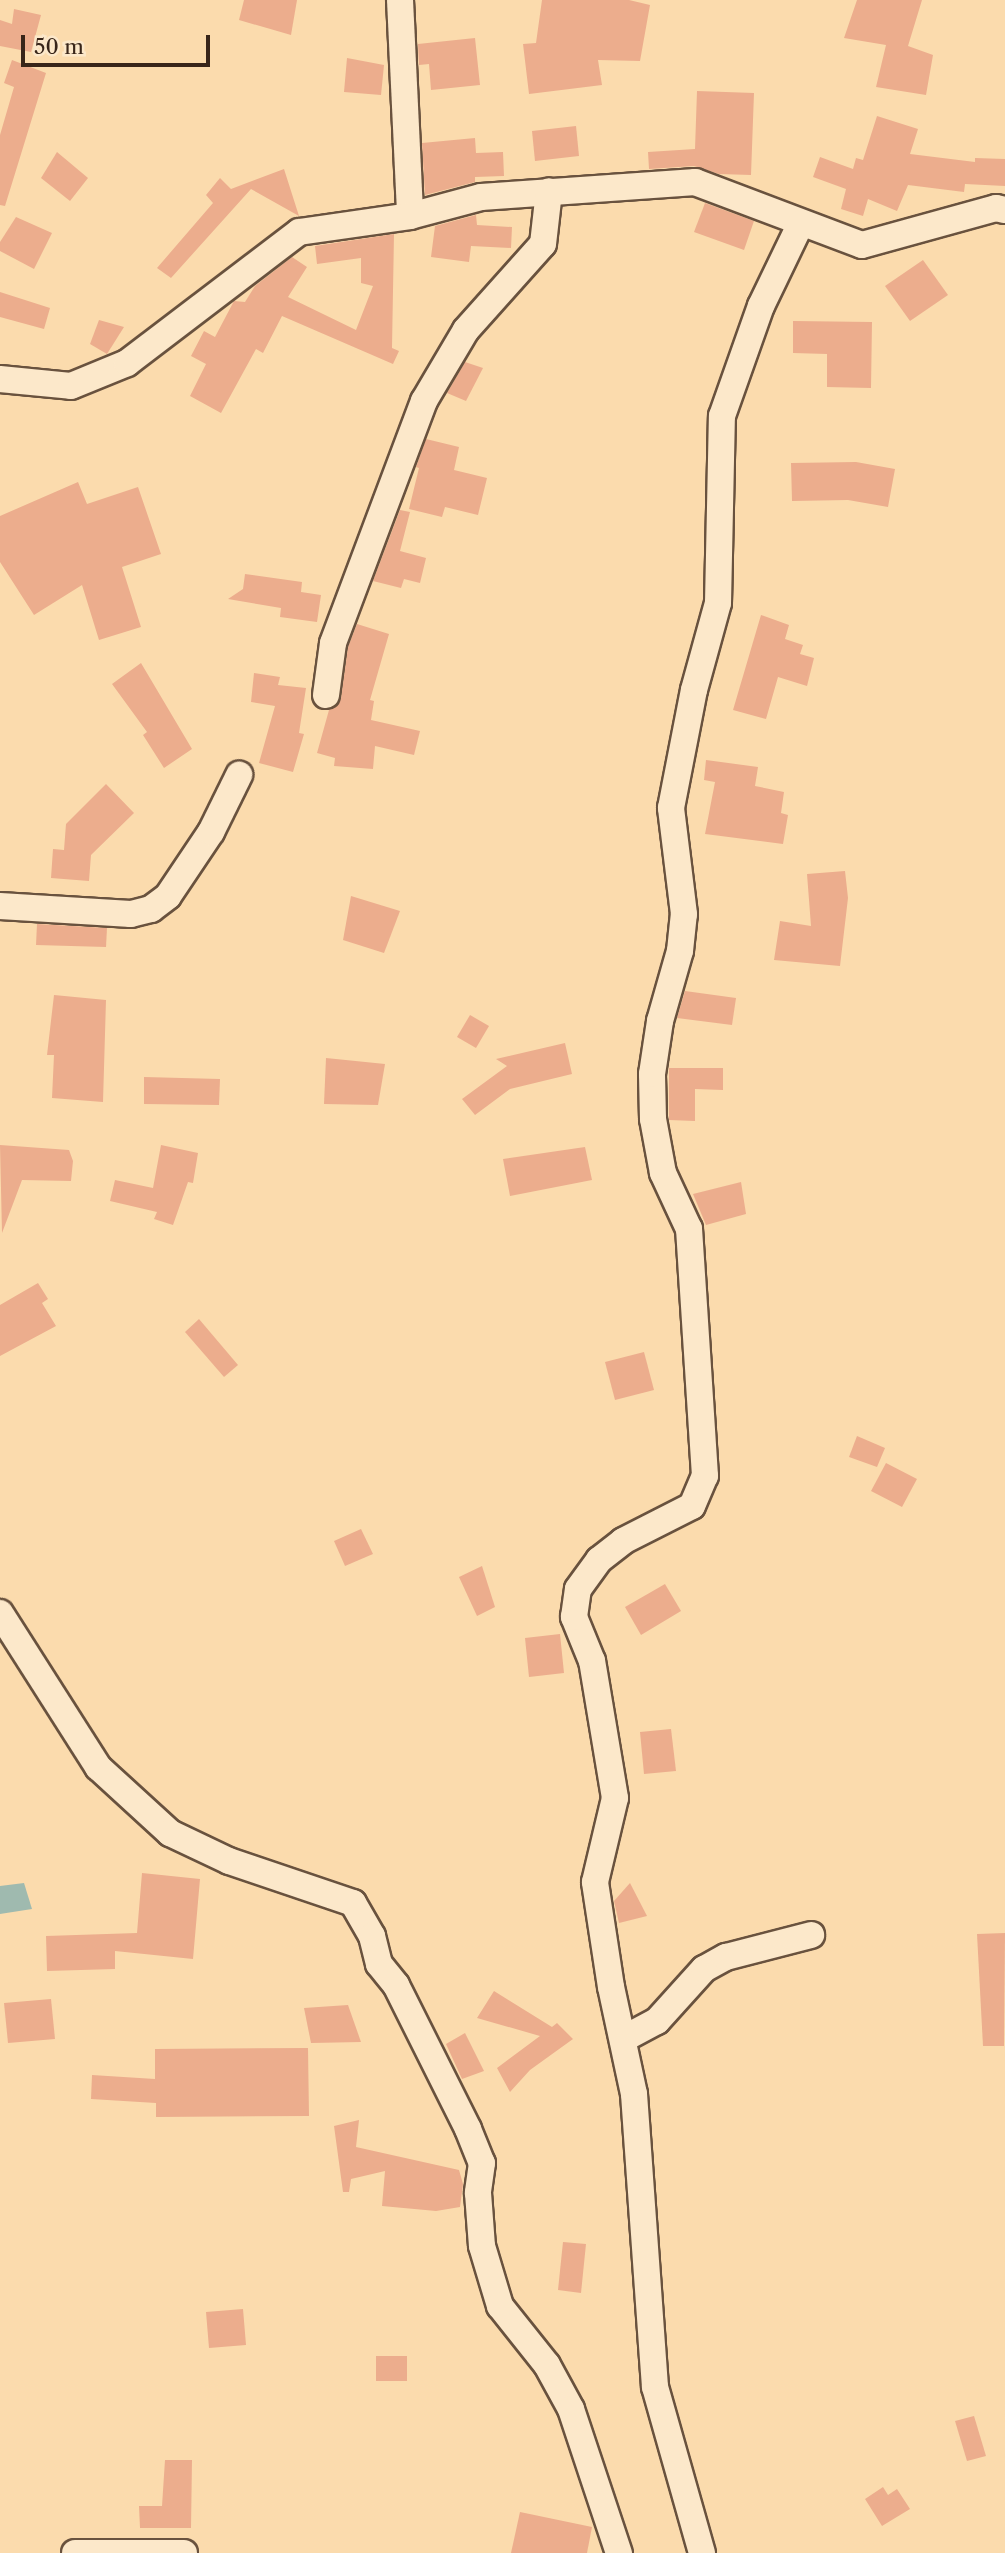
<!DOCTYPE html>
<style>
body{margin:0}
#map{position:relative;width:1005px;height:2553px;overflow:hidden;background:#fbdbad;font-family:"Libre Caslon Text",serif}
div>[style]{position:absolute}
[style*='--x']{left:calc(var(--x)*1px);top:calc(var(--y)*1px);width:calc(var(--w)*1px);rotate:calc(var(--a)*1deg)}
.water>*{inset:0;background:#9fbaaf}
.building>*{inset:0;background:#ecad8d}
.roads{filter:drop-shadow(2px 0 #69523e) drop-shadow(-2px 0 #69523e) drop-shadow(0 2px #69523e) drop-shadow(0 -2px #69523e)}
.street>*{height:26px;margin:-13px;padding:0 13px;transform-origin:13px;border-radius:13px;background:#fce8ca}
span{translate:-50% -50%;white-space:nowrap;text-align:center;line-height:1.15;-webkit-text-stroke:6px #fce8ca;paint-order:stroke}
.scale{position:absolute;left:21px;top:35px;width:189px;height:32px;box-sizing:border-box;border:4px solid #382519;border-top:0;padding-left:9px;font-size:21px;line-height:24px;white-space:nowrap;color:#382519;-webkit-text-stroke:5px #fce8ca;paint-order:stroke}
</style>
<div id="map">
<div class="water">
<i style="clip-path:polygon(24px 1883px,32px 1909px,0 1914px,0 1886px)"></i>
</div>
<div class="building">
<i style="clip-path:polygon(244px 0,297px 0,291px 35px,239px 20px)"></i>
<i style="clip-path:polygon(542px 0,629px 0,650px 5px,640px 61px,598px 60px,602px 85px,529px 94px,523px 44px,536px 43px)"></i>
<i style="clip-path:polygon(857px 0,922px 0,908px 46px,933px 55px,926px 95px,876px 87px,886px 45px,844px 38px)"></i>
<i style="clip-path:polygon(14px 9px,41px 15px,31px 52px,0 46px,0 20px,12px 24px)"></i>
<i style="clip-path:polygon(475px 38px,480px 85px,431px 90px,429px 64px,419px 65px,418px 44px)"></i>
<i style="clip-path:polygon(347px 58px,384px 65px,381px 95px,344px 92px)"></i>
<i style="clip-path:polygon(12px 60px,46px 73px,5px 206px,0 205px,0 135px,14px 87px,4px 83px)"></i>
<i style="clip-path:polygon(697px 91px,754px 93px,751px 175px,719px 174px,694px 166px,649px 169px,648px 152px,695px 149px)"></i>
<i style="clip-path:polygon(877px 116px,918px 129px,910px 154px,975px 162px,975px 158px,1005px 159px,1005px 186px,965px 184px,964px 192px,908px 185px,897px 211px,868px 199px,863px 216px,841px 209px,846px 189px,813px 177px,820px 157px,853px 169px,856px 158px,863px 160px)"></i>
<i style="clip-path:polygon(576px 126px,579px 156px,535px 161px,532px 131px)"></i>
<i style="clip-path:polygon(475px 138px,476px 153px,503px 152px,504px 176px,475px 177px,475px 182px,425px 195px,422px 143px)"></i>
<i style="clip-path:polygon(57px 152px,88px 178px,70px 201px,41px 178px)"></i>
<i style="clip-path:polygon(284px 169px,299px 216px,251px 189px,171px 278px,157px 268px,213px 203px,206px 195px,220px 178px,231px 189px)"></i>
<i style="clip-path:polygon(705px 203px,754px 221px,744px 250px,694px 232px)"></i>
<i style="clip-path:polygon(476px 215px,477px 225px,512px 227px,511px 248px,471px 246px,469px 262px,431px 257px,435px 226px)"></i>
<i style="clip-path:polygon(16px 217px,52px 233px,34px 269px,0 251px,0 242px)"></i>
<i style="clip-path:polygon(394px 234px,392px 348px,399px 351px,393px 364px,282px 316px,263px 353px,256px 349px,221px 413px,190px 396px,206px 364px,191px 356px,204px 331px,215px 337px,234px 301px,245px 302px,255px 286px,292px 257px,307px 267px,288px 297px,356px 330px,373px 286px,361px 283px,361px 258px,317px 264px,315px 246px)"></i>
<i style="clip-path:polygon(923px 260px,948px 295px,910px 321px,885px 286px)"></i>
<i style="clip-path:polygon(0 292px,50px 308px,44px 329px,0 317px)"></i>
<i style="clip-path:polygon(99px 320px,124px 327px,107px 354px,90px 344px)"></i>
<i style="clip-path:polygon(793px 321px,872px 322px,871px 388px,827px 387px,827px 354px,793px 353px)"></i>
<i style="clip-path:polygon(465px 362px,483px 368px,466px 401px,447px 393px)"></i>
<i style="clip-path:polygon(426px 439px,459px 447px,454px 470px,487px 478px,478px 515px,445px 507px,442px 517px,409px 509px,419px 468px,416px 467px)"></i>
<i style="clip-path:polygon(856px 462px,895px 469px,888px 507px,848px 500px,792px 501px,791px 463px)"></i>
<i style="clip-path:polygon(78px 482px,87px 504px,138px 487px,161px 554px,122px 567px,141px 627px,99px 640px,82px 585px,34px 615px,0 562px,0 516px)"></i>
<i style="clip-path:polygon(400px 510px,410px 512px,400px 551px,426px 558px,420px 583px,404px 579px,401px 588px,373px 581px)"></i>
<i style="clip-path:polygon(245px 574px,302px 582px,301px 592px,321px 595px,317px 622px,280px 617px,281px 608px,228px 599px,243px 589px)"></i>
<i style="clip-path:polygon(761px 615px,789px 625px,785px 639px,803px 645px,800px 654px,814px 658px,807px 686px,778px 677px,766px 719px,733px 710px)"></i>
<i style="clip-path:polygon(357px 624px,389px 634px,370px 700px,374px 701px,371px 720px,420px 731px,414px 755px,375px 746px,373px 769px,334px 766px,335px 758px,317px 753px,329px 710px,341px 698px,348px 647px)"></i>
<i style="clip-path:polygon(141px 663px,192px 749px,164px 768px,143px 735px,147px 732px,112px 684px)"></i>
<i style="clip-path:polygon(254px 673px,280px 677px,278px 685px,306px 688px,299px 733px,304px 734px,293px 772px,259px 763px,275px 706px,251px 702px)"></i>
<i style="clip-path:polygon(706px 760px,758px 767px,755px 786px,784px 792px,781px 813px,788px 815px,783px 844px,705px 834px,715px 782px,704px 780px)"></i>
<i style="clip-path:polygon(106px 784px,134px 813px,91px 855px,89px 881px,51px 878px,53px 849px,64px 850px,66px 824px)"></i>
<i style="clip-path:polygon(845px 871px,848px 898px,840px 966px,774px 960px,780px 921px,811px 926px,807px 874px)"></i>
<i style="clip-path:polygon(351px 896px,400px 911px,384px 953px,343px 940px)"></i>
<i style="clip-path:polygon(37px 924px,107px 928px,106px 947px,36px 945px)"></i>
<i style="clip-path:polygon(685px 991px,736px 998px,732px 1025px,677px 1018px)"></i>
<i style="clip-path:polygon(54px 995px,106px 1000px,103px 1102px,52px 1098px,54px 1055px,47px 1055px)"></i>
<i style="clip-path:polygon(470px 1015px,489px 1026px,476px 1048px,457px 1037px)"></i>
<i style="clip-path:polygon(565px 1043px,572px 1074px,510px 1089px,475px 1115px,462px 1099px,507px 1066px,496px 1059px)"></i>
<i style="clip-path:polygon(326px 1058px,385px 1064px,378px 1105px,324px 1104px)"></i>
<i style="clip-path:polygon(669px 1068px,723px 1068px,723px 1090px,695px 1089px,695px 1121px,669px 1120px)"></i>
<i style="clip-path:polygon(144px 1077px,220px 1079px,219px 1105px,144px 1104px)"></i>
<i style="clip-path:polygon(0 1145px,69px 1150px,73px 1161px,71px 1181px,22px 1180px,2px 1233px)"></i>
<i style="clip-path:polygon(161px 1145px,198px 1153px,193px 1183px,188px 1182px,173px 1225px,154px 1219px,157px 1212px,110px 1201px,115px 1180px,153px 1188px)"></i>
<i style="clip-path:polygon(585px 1147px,592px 1180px,510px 1196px,503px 1159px)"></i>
<i style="clip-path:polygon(741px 1182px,746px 1214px,706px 1225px,693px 1194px)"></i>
<i style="clip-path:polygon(38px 1283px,48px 1299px,42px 1303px,56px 1326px,0 1356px,0 1305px)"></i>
<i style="clip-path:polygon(199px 1319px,238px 1365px,224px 1377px,185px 1332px)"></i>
<i style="clip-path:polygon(644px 1352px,654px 1390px,615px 1400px,605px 1362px)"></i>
<i style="clip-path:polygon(857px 1436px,885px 1448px,877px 1467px,849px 1457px)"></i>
<i style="clip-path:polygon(886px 1463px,917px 1479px,902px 1507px,871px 1491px)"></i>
<i style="clip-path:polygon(361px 1529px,373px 1554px,345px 1566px,334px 1541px)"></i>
<i style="clip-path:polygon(482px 1566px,495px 1607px,477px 1616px,459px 1577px)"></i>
<i style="clip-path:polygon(665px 1584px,681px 1611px,641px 1635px,625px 1607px)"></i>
<i style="clip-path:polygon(560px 1634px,564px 1673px,529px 1677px,525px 1638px)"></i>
<i style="clip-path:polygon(671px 1729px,676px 1771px,644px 1774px,640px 1732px)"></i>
<i style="clip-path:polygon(142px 1873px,200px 1879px,193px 1959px,115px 1951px,115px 1969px,47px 1971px,46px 1936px,137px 1933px)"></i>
<i style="clip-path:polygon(630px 1883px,647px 1916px,619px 1923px,614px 1901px)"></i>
<i style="clip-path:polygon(1005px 1933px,1004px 2046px,983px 2046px,977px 1934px)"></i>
<i style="clip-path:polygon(494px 1991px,552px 2027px,557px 2023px,573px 2039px,530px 2070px,510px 2092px,497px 2068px,540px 2036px,477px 2018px)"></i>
<i style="clip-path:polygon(51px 1999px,55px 2039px,8px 2043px,4px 2003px)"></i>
<i style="clip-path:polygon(348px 2005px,361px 2042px,311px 2043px,304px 2008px)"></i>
<i style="clip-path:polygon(465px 2033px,484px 2071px,462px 2079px,446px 2044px)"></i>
<i style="clip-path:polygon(308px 2048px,309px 2116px,156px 2117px,156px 2103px,91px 2099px,92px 2075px,155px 2079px,155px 2049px)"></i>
<i style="clip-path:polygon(359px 2120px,356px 2147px,459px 2170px,463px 2184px,460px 2207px,436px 2211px,382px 2206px,385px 2171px,351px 2179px,349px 2192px,343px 2192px,334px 2126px)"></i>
<i style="clip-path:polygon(563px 2242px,586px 2244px,581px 2293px,558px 2290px)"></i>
<i style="clip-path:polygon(243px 2309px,246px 2345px,209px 2348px,206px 2312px)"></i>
<i style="clip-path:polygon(376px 2356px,407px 2356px,407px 2381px,376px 2381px)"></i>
<i style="clip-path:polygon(974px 2416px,986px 2456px,967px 2461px,955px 2421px)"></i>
<i style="clip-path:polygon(165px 2460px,192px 2460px,191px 2528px,140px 2528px,139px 2506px,162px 2506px)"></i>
<i style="clip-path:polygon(883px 2487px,888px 2495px,897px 2489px,910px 2509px,882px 2526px,865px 2499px)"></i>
<i style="clip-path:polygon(520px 2512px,592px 2527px,587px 2553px,511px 2553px)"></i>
</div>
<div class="roads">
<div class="street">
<i style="--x:400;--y:0;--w:216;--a:87.3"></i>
<i style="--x:0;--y:379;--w:71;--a:5.6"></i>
<i style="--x:71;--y:386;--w:61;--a:-22.3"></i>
<i style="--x:127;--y:363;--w:216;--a:-37.3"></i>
<i style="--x:299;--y:232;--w:112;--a:-8.2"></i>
<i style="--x:410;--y:216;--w:73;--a:-15"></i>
<i style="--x:481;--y:197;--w:215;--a:-4"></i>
<i style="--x:695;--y:182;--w:178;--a:20.7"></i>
<i style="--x:862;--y:245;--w:139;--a:-15.4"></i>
<i style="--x:996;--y:208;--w:9;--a:13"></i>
<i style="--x:326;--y:695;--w:52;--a:-82.3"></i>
<i style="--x:333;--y:643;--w:259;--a:-69.4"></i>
<i style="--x:424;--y:401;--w:82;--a:-59.4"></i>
<i style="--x:466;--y:330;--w:115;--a:-48.2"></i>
<i style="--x:543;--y:244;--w:53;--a:-83.5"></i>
<i style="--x:0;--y:906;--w:131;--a:3.5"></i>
<i style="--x:131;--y:914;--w:21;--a:-14"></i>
<i style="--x:151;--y:909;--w:21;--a:-37"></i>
<i style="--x:168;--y:896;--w:77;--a:-56.1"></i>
<i style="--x:211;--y:832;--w:64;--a:-63.8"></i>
<i style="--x:0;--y:1613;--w:183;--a:57.5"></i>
<i style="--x:98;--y:1767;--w:98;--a:42.5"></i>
<i style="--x:170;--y:1833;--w:65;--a:25.4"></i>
<i style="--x:229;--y:1861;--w:131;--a:18.7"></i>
<i style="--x:353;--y:1903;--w:38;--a:60"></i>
<i style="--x:372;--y:1936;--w:29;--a:76"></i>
<i style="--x:379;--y:1964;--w:27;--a:51"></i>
<i style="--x:396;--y:1985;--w:161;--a:63.4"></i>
<i style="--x:468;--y:2129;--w:37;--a:68"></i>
<i style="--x:482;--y:2163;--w:30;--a:98"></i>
<i style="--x:478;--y:2193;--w:53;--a:85.7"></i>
<i style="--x:482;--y:2246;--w:63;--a:73.3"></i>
<i style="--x:500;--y:2306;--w:75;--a:51.5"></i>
<i style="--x:547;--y:2365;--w:50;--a:61.4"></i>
<i style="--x:571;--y:2409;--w:152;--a:71.6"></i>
<i style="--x:625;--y:2038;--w:36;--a:-28"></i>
<i style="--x:657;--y:2021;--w:70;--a:-47.9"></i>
<i style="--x:704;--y:1969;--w:25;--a:-29"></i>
<i style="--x:726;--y:1957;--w:88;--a:-14.5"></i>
<i style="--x:75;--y:2553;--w:109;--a:0"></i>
<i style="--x:702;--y:2553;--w:173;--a:-105.8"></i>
<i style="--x:655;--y:2387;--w:294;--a:-94.1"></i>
<i style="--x:634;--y:2094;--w:109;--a:-102.1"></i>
<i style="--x:611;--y:1987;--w:106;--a:-98.7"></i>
<i style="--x:595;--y:1882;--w:86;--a:-76.6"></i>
<i style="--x:615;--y:1798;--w:139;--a:-99.5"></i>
<i style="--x:592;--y:1661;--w:48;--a:-112.2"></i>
<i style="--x:574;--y:1617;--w:28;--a:-82"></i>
<i style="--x:578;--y:1589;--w:36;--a:-54"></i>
<i style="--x:599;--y:1560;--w:31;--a:-38"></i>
<i style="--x:623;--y:1541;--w:77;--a:-26.9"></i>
<i style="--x:692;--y:1506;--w:33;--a:-67"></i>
<i style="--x:705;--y:1476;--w:248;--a:-93.7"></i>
<i style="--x:689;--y:1229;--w:62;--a:-114.9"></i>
<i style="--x:663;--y:1173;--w:55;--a:-100.5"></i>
<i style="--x:653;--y:1119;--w:45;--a:-91.3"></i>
<i style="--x:652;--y:1074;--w:54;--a:-81.4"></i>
<i style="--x:660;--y:1021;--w:73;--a:-74.1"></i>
<i style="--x:680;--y:951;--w:37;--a:-84"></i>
<i style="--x:684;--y:914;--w:107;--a:-97"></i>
<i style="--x:671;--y:808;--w:120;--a:-79"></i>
<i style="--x:694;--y:690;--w:90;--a:-74.6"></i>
<i style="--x:718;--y:603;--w:187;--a:-88.8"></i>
<i style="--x:722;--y:416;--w:117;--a:-70.5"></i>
<i style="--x:761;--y:306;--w:92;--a:-64.3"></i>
</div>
</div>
<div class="scale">50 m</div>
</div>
